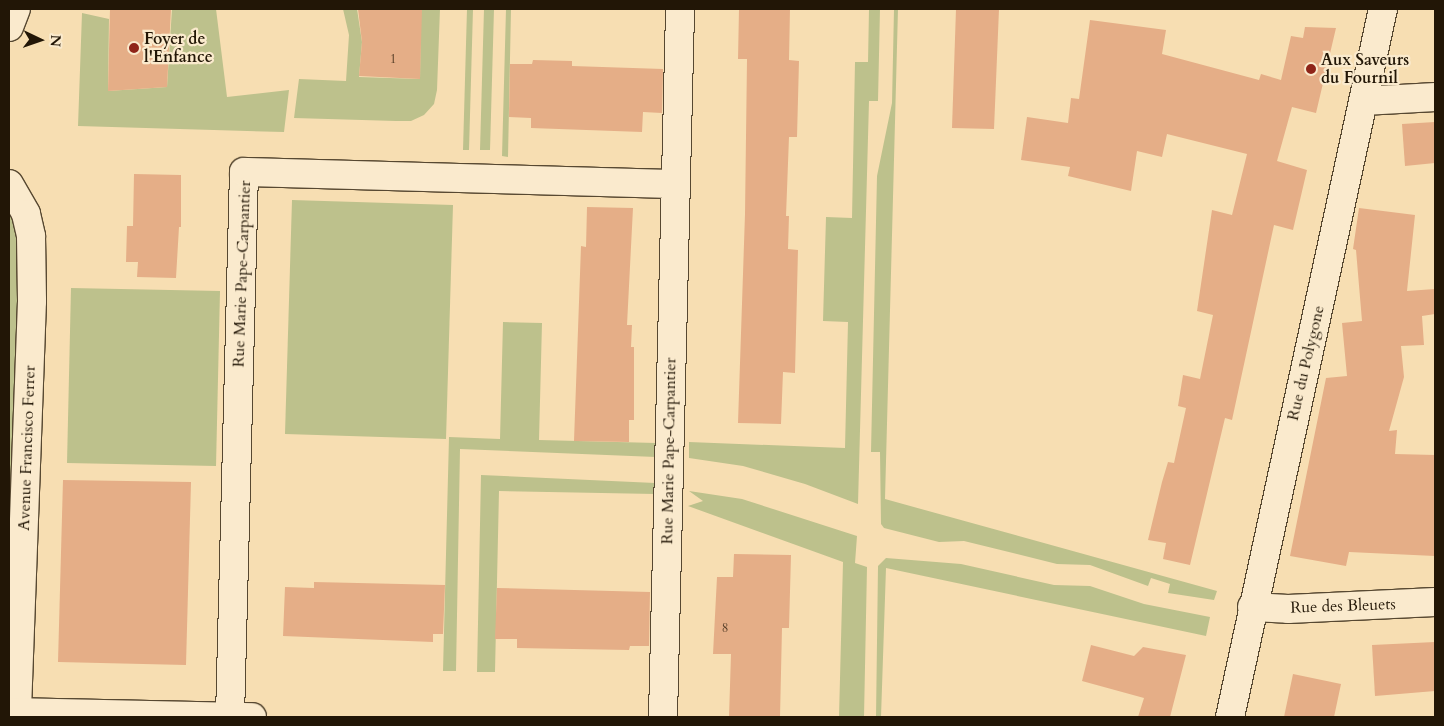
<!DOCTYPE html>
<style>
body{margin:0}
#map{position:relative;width:1444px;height:726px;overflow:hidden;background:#f7deb2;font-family:Cardo,serif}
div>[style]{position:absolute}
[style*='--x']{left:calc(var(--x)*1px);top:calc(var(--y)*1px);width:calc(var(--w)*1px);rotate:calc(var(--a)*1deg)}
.green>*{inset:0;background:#bdc18c}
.building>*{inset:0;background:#e5ae87}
.roads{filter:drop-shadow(1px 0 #574831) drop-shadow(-1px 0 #574831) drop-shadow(0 1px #574831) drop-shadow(0 -1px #574831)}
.minor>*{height:28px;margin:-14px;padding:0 14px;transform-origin:14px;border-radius:14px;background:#faeacd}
.dots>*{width:14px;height:14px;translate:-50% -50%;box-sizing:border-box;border:2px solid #faeacd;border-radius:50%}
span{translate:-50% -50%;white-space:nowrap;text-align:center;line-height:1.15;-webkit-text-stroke:4.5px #faeacd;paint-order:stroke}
.number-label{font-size:14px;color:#533c26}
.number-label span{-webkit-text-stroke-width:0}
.poi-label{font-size:16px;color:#221606;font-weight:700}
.left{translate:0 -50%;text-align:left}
.street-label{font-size:16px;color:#221606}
.frame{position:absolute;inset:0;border:10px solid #221606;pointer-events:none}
.north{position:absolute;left:15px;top:15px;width:50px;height:50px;-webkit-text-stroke:4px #faeacd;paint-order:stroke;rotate:93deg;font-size:14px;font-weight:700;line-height:20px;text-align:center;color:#221606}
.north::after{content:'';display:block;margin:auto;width:18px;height:22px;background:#221606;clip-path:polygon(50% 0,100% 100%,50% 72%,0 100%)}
</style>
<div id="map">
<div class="green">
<i style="clip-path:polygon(172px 9px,216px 9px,227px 97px,289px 90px,284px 132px,78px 126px,82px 13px,109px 19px,108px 91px,167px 87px)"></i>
<i style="clip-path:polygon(343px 9px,357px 9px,362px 42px,359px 77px,420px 79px,421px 9px,440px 9px,437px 90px,434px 104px,424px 115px,411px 121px,396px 121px,294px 118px,299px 79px,346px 81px,349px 35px)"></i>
<i style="clip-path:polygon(467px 9px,473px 9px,469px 150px,463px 150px)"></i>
<i style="clip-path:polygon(484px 9px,494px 9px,490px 150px,480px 150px)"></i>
<i style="clip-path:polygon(506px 9px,519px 9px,511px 9px,508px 157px,502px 156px)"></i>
<i style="clip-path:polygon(869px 9px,880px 9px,878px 101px,869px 101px,858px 504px,805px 484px,743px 466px,689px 458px,689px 442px,845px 448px,848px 322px,823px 321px,826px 217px,852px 218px,855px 62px,868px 62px)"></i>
<i style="clip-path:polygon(894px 9px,898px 9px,885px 499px,1217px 591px,1214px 600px,1168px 593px,1170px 584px,1151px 578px,1148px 586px,1090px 565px,1057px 564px,964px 541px,939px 542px,884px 528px,881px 524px,880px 452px,871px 452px,877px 176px,892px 103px)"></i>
<i style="clip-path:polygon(9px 184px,26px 214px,9px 712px)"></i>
<i style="clip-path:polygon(292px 200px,453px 205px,446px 439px,285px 434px)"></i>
<i style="clip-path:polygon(71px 288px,220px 291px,216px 466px,67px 463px)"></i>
<i style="clip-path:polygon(503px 322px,542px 323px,539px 440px,656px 443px,656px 457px,460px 449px,456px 671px,443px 671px,449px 437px,500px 439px)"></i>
<i style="clip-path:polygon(481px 475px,655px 483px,655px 494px,499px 491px,495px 672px,477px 672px)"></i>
<i style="clip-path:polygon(689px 491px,742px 499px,857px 536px,855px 563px,867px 567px,864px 717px,839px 717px,843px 562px,688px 506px,703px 501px)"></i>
<i style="clip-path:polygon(886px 558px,961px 564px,1054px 585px,1090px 586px,1144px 604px,1210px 617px,1206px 636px,886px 568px,881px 717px,876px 717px,878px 566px)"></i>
</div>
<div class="building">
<i style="clip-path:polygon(110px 9px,171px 9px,167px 87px,108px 91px)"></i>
<i style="clip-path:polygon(358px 9px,422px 9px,420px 79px,359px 76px,362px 42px)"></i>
<i style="clip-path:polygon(739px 9px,790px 9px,789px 60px,799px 61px,797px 137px,789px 137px,786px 216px,789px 216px,788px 249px,798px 250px,795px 373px,783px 372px,781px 424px,738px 423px,745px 214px,747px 59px,738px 59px)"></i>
<i style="clip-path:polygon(956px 9px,999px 9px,994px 129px,952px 128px)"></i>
<i style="clip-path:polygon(1090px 20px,1166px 30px,1162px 54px,1259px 80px,1261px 74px,1281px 80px,1291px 36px,1303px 38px,1305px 27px,1336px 28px,1316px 113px,1292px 107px,1277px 161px,1307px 170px,1293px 230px,1274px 225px,1232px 420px,1225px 418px,1190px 565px,1163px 559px,1166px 543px,1148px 540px,1162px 482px,1168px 462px,1174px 463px,1186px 408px,1178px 406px,1183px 375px,1200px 379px,1213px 315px,1197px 311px,1212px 210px,1232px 215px,1247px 154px,1167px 134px,1162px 157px,1137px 151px,1131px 191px,1068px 176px,1070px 167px,1021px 160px,1027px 117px,1068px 123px,1071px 98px,1079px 99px)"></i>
<i style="clip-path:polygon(533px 60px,572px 61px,572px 66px,663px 69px,662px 113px,643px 112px,642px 132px,531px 128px,531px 118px,509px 117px,510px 64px,532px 64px)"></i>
<i style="clip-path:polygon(1435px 122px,1435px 163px,1405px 166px,1402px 124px)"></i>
<i style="clip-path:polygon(134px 174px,181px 175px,181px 227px,179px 227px,176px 278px,137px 277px,138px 262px,126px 262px,127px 226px,133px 226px)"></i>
<i style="clip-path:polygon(587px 207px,633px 208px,627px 325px,632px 325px,631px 347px,634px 347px,634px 420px,629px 420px,629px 442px,574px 441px,581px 246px,586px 247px)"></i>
<i style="clip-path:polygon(1359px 208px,1415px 215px,1407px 291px,1435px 289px,1435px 314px,1422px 316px,1424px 345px,1401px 346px,1404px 377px,1389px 431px,1397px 430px,1395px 454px,1435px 455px,1435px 556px,1349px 552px,1346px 566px,1290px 556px,1326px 378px,1347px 376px,1342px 323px,1362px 321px,1356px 250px,1353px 249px)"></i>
<i style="clip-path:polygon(63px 480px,191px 482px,186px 665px,58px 662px)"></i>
<i style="clip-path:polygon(734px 554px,791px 555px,789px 628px,782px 628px,780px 717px,729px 717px,731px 654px,713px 654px,717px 577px,733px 577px)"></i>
<i style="clip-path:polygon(314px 582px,445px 585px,443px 634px,433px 634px,433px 642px,283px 636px,285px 587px,314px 588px)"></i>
<i style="clip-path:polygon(497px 588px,650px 592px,649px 646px,630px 646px,629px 650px,517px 648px,517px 639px,495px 639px)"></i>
<i style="clip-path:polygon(1435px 642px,1435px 691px,1375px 696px,1372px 645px)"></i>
<i style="clip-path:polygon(1091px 645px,1134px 656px,1143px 647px,1186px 655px,1170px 717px,1138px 717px,1144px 698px,1082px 681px)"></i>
<i style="clip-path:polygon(1293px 674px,1341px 684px,1334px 717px,1284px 717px)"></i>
</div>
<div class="roads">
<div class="minor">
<i style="--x:9;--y:27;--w:19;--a:-69"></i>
<i style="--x:1364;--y:101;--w:71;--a:-3.2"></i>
<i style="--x:9;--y:184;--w:34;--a:60"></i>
<i style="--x:26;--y:214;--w:23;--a:77"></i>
<i style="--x:31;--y:236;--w:65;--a:89.1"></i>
<i style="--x:32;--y:301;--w:416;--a:92.1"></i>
<i style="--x:1252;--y:607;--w:36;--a:3"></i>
<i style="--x:1288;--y:609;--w:147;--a:-2.7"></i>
<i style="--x:9;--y:712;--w:243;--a:1.2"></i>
<i style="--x:230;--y:717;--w:545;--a:-88.53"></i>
<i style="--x:244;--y:172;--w:431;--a:1.6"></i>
<i style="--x:663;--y:717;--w:708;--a:-88.62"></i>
<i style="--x:1230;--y:717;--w:724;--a:-77.81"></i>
</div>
</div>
<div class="dots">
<i style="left:134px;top:48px;background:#8f2418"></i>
<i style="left:1311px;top:69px;background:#8f2418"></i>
</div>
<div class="number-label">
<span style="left:393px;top:59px">1</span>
<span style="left:725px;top:628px">8</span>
</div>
<div class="poi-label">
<span class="left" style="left:144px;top:48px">Foyer de<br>l'Enfance</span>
<span class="left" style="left:1321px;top:69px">Aux Saveurs<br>du Fournil</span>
</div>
<div class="street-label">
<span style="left:242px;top:274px;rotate:-88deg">Rue Marie Pape-Carpantier</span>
<span style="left:1306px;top:363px;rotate:-77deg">Rue du Polygone</span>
<span style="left:27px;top:448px;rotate:-88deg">Avenue Francisco Ferrer</span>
<span style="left:669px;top:451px;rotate:-89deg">Rue Marie Pape-Carpantier</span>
<span style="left:1343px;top:606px;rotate:-2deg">Rue des Bleuets</span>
</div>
<div class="frame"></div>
<div class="north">N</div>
</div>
